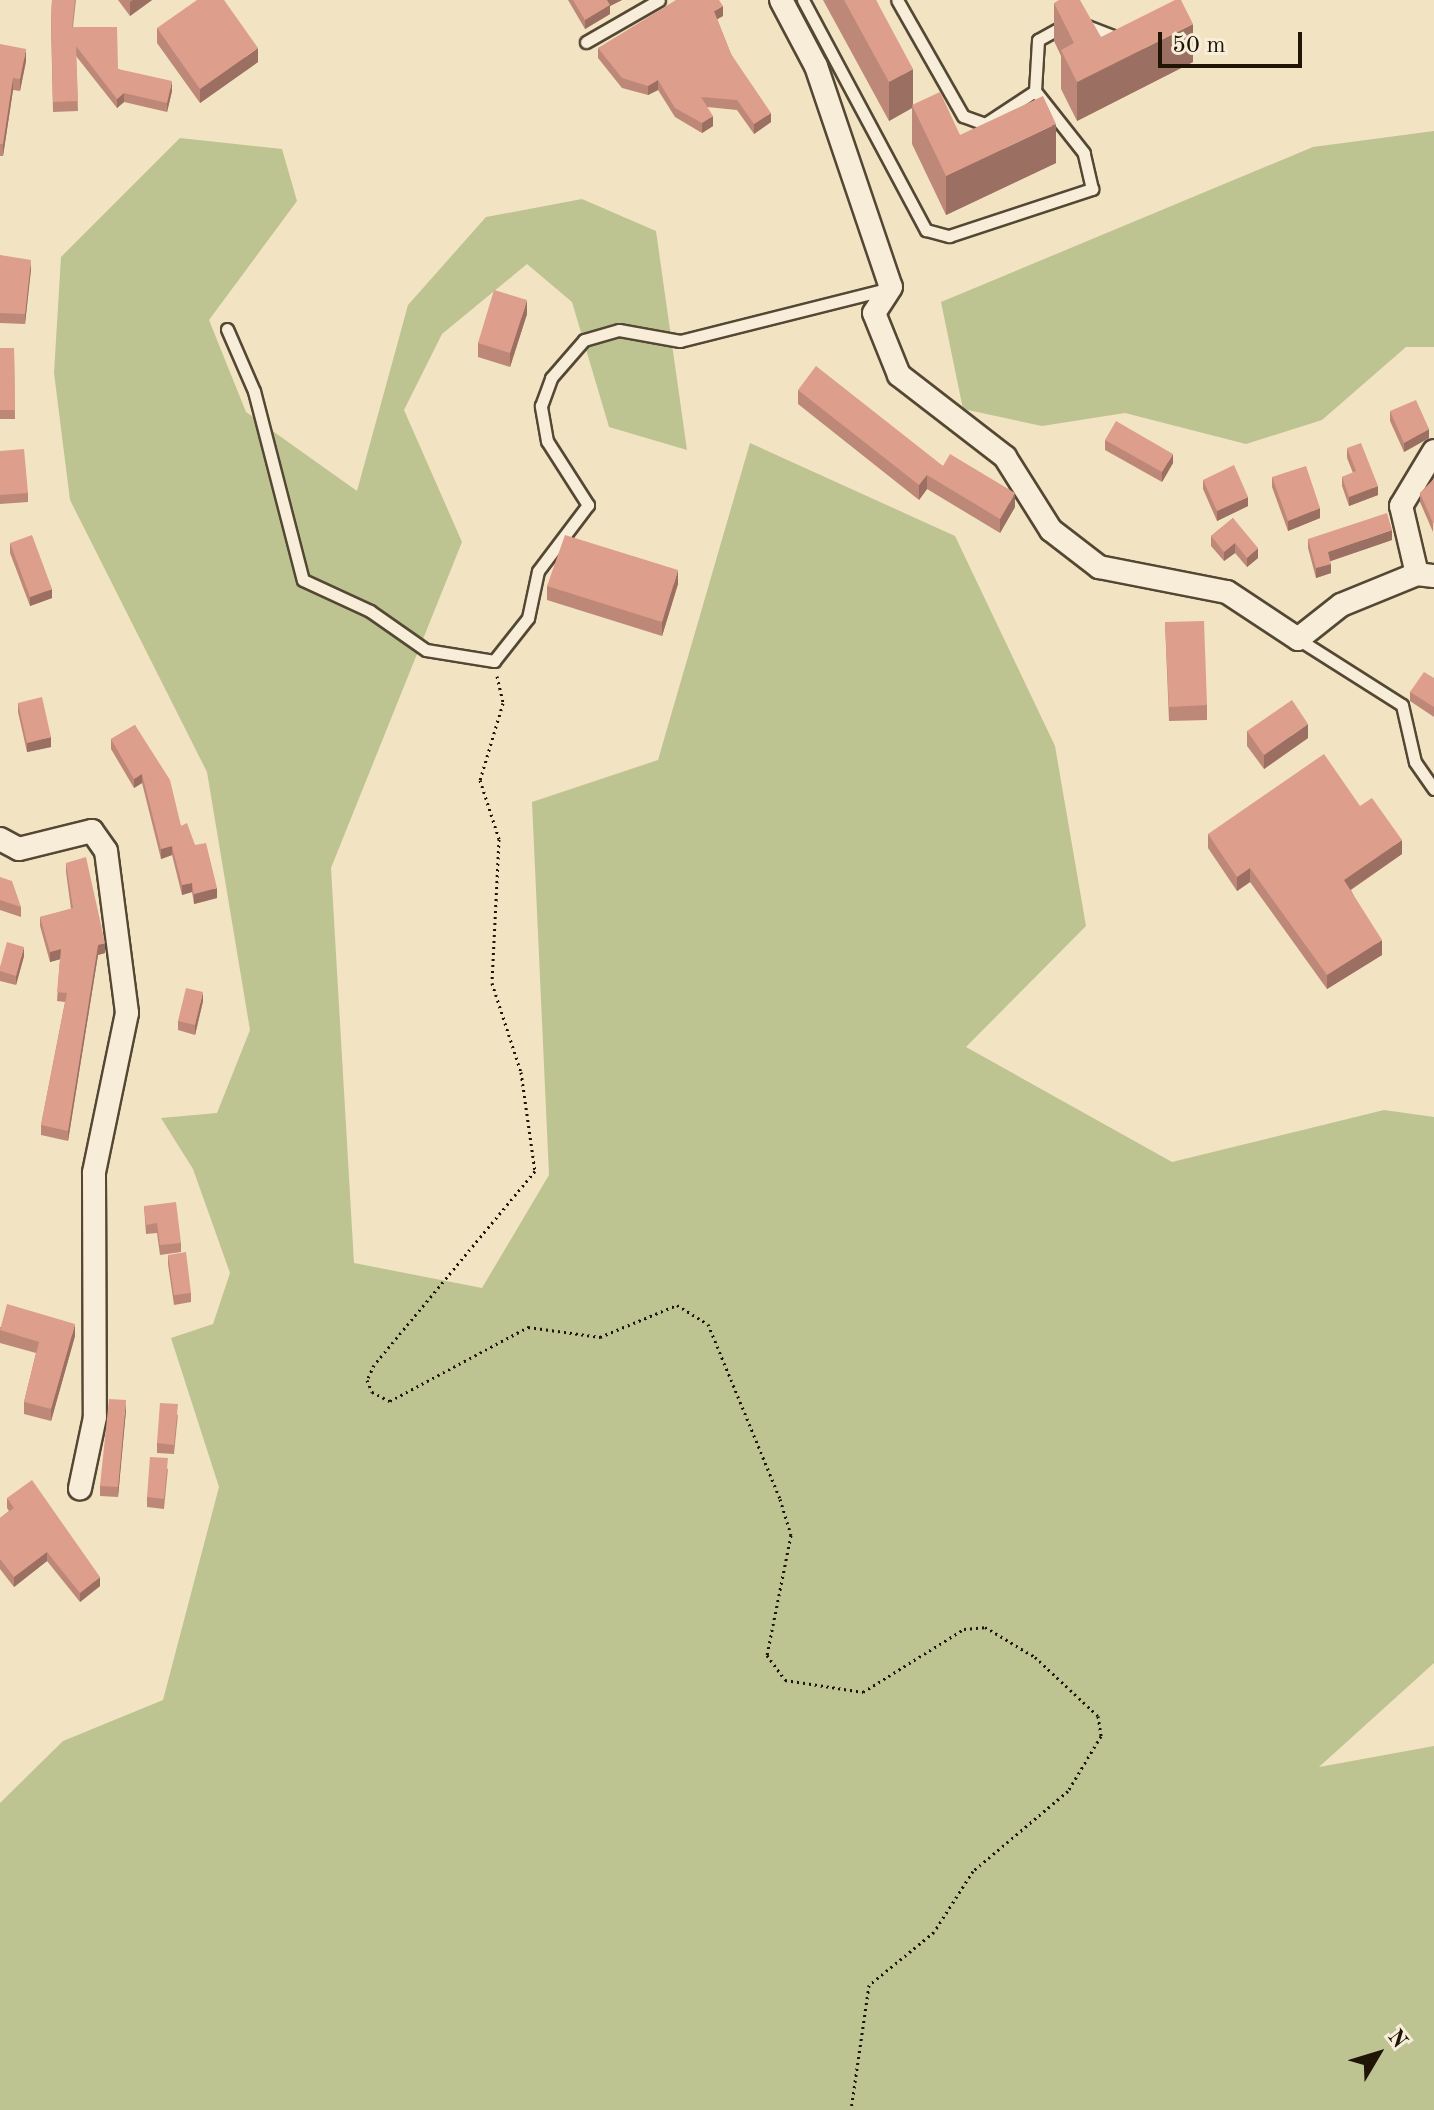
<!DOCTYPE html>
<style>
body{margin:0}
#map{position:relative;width:1434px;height:2110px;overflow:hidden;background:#f2e3c3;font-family:"Old Standard TT",serif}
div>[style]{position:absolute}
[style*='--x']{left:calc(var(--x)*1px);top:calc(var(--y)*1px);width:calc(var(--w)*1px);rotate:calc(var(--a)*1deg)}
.green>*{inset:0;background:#bec392}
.path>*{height:3px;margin-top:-1.5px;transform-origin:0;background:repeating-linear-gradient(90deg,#201405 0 2px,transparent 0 6px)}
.roads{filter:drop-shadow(2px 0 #544834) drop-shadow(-2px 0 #544834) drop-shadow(0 2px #544834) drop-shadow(0 -2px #544834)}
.service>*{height:11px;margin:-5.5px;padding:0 5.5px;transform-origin:5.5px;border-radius:5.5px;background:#f7edd8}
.minor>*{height:22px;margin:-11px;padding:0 11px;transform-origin:11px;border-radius:11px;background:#f7edd8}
.wall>*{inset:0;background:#be8878}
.shaded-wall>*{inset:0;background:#9b6f62}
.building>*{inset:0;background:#dd9e8c}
span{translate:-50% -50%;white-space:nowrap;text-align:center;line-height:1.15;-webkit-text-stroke:7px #f7edd8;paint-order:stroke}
.north{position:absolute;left:1338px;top:2014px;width:80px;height:80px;-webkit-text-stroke:6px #f7edd8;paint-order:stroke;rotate:52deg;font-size:22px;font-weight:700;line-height:32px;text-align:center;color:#201405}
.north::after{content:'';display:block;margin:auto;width:28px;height:36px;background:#201405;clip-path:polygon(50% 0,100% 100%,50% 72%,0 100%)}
.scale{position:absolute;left:1158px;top:32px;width:144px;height:36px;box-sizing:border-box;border:4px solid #201405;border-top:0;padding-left:10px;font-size:24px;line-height:28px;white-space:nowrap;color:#201405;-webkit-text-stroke:6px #f7edd8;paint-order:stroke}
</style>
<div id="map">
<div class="green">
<i style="clip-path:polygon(1434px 131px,1434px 347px,1406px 347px,1322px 420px,1246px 444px,1125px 413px,1042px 426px,963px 409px,941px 302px,1313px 147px)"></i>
<i style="clip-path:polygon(180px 138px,282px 149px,297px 201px,209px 320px,246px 412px,357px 491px,408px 305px,486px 217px,582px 199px,656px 231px,687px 450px,609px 427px,572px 302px,527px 264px,442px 334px,404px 410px,462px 542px,331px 868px,354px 1263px,482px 1288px,549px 1175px,532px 802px,658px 760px,750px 443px,955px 536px,1055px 746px,1086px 926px,966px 1047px,1172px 1162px,1384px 1110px,1434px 1117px,1434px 1663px,1319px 1767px,1434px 1746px,1434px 2110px,0 2110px,0 1803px,63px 1741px,163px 1700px,219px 1487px,171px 1338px,213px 1324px,230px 1273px,193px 1169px,161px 1118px,217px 1113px,250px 1030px,207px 772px,70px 500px,54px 373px,61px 257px)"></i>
</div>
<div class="path">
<i style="--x:497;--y:676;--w:28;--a:77"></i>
<i style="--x:503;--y:703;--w:80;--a:106.6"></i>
<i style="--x:480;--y:780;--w:62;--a:72.1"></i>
<i style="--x:499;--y:839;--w:144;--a:92.8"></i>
<i style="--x:492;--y:983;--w:94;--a:72"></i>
<i style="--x:521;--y:1072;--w:100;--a:82"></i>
<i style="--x:535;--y:1171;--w:252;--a:129.7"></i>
<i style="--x:374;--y:1365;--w:17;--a:115"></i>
<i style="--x:367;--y:1380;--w:13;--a:67"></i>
<i style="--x:372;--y:1392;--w:20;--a:27"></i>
<i style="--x:390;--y:1401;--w:157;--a:-28.2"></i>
<i style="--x:528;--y:1327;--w:73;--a:7.9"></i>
<i style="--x:600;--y:1337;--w:83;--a:-22.6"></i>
<i style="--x:677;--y:1305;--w:36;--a:32"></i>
<i style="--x:708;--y:1324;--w:189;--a:67.6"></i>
<i style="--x:780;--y:1499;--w:38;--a:73"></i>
<i style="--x:791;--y:1535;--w:122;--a:101.3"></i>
<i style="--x:767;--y:1655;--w:31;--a:54"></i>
<i style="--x:785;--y:1680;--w:79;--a:8.7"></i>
<i style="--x:863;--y:1692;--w:119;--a:-32"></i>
<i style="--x:964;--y:1629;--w:21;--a:-5"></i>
<i style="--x:985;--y:1627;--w:58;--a:31"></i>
<i style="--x:1035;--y:1657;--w:86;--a:43.1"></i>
<i style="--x:1098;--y:1716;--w:20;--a:81"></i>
<i style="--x:1101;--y:1736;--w:64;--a:121"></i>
<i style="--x:1068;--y:1791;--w:124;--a:139.9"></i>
<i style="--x:973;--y:1871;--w:72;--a:122.6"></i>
<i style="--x:934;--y:1932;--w:84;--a:140.8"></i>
<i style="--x:869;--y:1985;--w:126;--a:98.2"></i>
</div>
<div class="roads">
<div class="service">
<i style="--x:803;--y:0;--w:261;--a:61.9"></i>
<i style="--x:926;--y:230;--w:24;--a:15"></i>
<i style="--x:949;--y:236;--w:151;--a:-18.2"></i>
<i style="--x:1092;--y:189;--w:37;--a:-103"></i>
<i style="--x:1084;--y:153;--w:79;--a:-128.3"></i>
<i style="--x:1035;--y:91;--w:60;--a:146.6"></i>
<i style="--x:985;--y:124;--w:23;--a:-160"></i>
<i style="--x:963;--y:116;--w:133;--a:-119.6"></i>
<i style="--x:1084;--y:25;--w:39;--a:21"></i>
<i style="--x:586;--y:42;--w:84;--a:-29.9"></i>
<i style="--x:1035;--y:91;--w:51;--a:-86.6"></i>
<i style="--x:1038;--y:40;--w:31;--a:-29"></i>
<i style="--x:227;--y:329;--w:68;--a:66.5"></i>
<i style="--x:254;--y:391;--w:195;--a:75.5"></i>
<i style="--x:303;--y:580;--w:74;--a:24.8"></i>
<i style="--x:370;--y:611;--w:68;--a:34.9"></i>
<i style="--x:426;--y:650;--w:69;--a:9.2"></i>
<i style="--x:494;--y:661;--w:55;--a:-51.7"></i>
<i style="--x:528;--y:618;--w:48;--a:-78"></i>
<i style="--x:538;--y:571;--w:83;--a:-52.9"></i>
<i style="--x:588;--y:505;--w:76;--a:-122.6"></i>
<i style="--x:547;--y:441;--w:36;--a:-100"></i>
<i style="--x:541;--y:406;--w:30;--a:-70"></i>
<i style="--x:551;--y:378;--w:50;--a:-49"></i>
<i style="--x:584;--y:340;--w:36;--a:-16"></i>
<i style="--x:619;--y:330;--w:62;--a:10.2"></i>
<i style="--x:680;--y:341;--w:213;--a:-14.1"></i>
<i style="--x:1298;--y:639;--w:123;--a:32.4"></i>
<i style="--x:1402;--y:705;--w:58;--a:77.2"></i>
<i style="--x:1415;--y:762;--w:33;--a:55"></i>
</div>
<div class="minor">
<i style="--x:781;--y:0;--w:75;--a:62.1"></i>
<i style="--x:816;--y:66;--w:233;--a:71.3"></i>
<i style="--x:891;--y:287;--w:31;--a:123"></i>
<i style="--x:874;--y:313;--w:67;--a:68"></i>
<i style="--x:899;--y:375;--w:134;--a:37.7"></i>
<i style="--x:1005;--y:457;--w:86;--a:57.8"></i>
<i style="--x:1051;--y:530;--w:61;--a:37.6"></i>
<i style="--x:1099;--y:567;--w:130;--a:11.1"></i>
<i style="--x:1227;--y:592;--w:85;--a:33.5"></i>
<i style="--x:1298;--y:639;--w:55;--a:-38.3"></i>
<i style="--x:1341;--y:605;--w:82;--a:-22.2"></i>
<i style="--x:1417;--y:574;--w:17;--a:7"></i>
<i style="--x:1417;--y:574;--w:70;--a:-103.2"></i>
<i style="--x:1401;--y:506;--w:64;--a:-59"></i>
<i style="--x:0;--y:839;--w:21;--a:28"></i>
<i style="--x:19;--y:849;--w:75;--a:-13.9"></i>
<i style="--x:92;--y:831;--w:24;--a:55"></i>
<i style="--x:106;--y:851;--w:163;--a:82.6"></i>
<i style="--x:127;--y:1013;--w:163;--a:101.7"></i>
<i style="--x:94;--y:1173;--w:244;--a:89.8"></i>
<i style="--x:95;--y:1417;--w:73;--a:101.9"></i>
</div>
</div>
<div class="wall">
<i style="clip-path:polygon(52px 0,76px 0,73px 27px,118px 69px,172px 91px,167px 112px,124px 102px,117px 108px,76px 56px,78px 111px,53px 112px,51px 24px)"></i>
<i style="clip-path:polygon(118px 0,152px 0,130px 16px)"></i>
<i style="clip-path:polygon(568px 0,622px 0,610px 6px,610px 14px,585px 29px)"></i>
<i style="clip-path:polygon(823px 0,876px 0,913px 105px,960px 135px,1056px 163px,946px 215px,912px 144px,912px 108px,889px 121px)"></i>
<i style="clip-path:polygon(1054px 3px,1101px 37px,1193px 62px,1077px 121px,1061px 89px,1061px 56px,1054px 41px)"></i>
<i style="clip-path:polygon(723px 16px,717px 19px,731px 54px,771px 122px,754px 134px,737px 110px,707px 107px,713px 126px,702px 133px,675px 117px,658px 90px,648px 95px,622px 88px,598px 58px,598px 48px)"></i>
<i style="clip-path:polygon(157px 28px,258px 62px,200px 103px,157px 43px)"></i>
<i style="clip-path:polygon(0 44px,26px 61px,20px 91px,13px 90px,3px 156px,0 156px)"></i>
<i style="clip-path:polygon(0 255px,31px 269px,25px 324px,0 323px)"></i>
<i style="clip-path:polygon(527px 314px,510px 367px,478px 357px,478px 343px)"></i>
<i style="clip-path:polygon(0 348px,14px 348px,15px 419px,0 419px)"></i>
<i style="clip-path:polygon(798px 390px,943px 466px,1015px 507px,1000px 533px,927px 489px,919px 500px,798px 404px)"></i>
<i style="clip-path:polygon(1390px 411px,1429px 438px,1404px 452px,1390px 421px)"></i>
<i style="clip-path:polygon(1105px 440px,1173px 463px,1162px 482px,1105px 450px)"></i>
<i style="clip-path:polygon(1347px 448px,1378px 495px,1349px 506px,1342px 486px,1342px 477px,1353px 473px,1347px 458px)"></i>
<i style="clip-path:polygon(0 451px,28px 493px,28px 502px,0 504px)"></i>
<i style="clip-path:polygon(1272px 477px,1320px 518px,1288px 531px,1272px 487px)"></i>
<i style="clip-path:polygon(1434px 479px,1433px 532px,1420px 502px,1420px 493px)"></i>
<i style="clip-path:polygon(1203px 480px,1248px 506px,1217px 521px,1203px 489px)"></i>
<i style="clip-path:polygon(1233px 518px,1258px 558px,1247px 567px,1235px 553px,1224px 561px,1211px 546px,1211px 536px)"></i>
<i style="clip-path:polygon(1308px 539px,1392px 540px,1330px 561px,1331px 573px,1316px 578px,1308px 548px)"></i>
<i style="clip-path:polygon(10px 543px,52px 598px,30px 606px,10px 553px)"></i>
<i style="clip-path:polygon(678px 584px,662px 636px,547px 600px,547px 586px)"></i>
<i style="clip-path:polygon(1165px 622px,1207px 705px,1207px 720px,1169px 721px)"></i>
<i style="clip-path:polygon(1434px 678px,1434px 717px,1410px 701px,1410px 692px)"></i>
<i style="clip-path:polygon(18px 703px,51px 747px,27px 752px,18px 712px)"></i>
<i style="clip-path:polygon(135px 725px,181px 826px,195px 845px,217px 898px,194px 904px,192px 892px,182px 895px,172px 855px,161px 859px,142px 783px,134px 788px,111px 749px,111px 739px)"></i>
<i style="clip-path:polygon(1247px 731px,1308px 738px,1264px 769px,1247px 746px)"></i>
<i style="clip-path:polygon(1360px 806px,1402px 854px,1351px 890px,1382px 955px,1327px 989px,1250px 882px,1237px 891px,1208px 848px,1208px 834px)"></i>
<i style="clip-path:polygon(66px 863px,105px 953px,98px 955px,68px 1141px,41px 1135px,41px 1125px,65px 1002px,57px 1001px,60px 959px,50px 962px,40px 926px,40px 917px,71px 909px,66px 872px)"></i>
<i style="clip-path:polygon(0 877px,21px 907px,21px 917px,0 910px)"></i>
<i style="clip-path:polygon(24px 956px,16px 985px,0 981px,0 967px)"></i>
<i style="clip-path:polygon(203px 1001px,195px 1035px,178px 1030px,178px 1021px)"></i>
<i style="clip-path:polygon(144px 1206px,181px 1243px,181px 1252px,160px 1255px,157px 1233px,146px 1234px)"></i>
<i style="clip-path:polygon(168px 1255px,191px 1293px,191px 1302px,174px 1305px,168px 1264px)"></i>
<i style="clip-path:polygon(0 1327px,75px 1336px,51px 1421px,24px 1414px,24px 1402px,36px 1353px,0 1343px)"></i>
<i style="clip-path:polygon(126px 1410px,118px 1497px,100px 1496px,100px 1486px)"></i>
<i style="clip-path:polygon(178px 1414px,174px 1454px,157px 1453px,157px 1443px)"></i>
<i style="clip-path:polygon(168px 1468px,164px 1509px,147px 1507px,147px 1497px)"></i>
<i style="clip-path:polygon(7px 1498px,100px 1586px,80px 1602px,47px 1561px,14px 1587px,0 1569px,0 1518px,9px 1511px,7px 1508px)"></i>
</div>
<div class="shaded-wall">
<i style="clip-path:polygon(133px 0,152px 0,130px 16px,130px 2px)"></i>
<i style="clip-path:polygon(606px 0,622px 0,610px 6px,610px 14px,585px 29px,585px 20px)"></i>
<i style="clip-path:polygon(723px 6px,723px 16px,714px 21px,714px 11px)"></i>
<i style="clip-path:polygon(1193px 24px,1193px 62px,1077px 121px,1077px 82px)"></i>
<i style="clip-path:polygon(258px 48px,258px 62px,200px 103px,200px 89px)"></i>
<i style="clip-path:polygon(26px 49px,26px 61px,20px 91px,20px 79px)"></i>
<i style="clip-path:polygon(913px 69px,913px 107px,912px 105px,912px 108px,889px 121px,889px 82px)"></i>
<i style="clip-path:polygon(13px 78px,13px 90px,3px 156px,3px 144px)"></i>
<i style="clip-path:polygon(658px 80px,658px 90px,648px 95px,648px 86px)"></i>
<i style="clip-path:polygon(172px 81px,172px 91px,167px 112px,167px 103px)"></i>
<i style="clip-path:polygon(124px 93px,124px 102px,117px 108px,117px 99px)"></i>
<i style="clip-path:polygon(771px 113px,771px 122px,754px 134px,754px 124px)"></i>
<i style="clip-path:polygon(713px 116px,713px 126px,702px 133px,702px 123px)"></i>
<i style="clip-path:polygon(1056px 124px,1056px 163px,946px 215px,946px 176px)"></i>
<i style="clip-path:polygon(31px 260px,31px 269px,25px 324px,25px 314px)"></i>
<i style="clip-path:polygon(527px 300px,527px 314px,510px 367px,510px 353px)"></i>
<i style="clip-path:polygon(1429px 429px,1429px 438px,1404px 452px,1404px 443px)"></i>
<i style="clip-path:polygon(1173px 454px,1173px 463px,1162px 482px,1162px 472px)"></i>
<i style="clip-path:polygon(927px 475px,927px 489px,919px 500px,919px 485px)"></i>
<i style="clip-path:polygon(1378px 486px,1378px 495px,1349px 506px,1349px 497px)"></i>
<i style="clip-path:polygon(1015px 493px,1015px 507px,1000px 533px,1000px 519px)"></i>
<i style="clip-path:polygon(1248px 497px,1248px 506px,1217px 521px,1217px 511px)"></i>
<i style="clip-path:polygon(1320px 508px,1320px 518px,1288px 531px,1288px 521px)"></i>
<i style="clip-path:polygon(1392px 530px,1392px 540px,1328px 562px,1328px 552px)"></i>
<i style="clip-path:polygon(1235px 543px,1235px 553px,1224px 561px,1224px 552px)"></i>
<i style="clip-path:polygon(1258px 548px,1258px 558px,1247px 567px,1247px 558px)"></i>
<i style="clip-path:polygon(1331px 564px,1331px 573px,1316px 578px,1316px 568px)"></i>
<i style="clip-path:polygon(678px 570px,678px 584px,662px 636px,662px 622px)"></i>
<i style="clip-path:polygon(52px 589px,52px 598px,30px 606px,30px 597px)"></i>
<i style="clip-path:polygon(1308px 724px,1308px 738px,1264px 769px,1264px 755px)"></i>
<i style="clip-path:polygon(51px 737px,51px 747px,27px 752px,27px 743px)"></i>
<i style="clip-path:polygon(142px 774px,142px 783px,134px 788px,134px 779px)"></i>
<i style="clip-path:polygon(1402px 840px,1402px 854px,1344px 894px,1344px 880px)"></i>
<i style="clip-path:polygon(172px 846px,172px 855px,161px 859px,161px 849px)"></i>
<i style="clip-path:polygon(1250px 868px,1250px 882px,1237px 891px,1237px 877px)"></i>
<i style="clip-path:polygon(192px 883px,192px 892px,182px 895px,182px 885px)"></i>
<i style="clip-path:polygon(217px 888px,217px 898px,194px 904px,194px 894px)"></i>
<i style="clip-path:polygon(1382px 940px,1382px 955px,1327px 989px,1327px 975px)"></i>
<i style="clip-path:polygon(105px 943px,105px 953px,98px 955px,68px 1141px,68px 1131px,98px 945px)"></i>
<i style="clip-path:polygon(24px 947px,24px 956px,16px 985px,16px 976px)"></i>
<i style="clip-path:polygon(61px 949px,61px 959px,50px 962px,50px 952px)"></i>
<i style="clip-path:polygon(203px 992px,203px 1001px,195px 1035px,195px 1025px)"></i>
<i style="clip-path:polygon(75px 1324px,75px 1336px,51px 1421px,51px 1409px)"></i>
<i style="clip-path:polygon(126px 1400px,126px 1410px,118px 1497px,118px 1487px)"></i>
<i style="clip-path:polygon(47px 1552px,47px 1561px,14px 1587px,14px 1577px)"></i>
<i style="clip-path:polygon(100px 1577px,100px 1586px,80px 1602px,80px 1593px)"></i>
</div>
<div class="building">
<i style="clip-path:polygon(52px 0,75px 0,72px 27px,117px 27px,118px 69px,172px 81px,167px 103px,124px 93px,117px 99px,76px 46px,78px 101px,53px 102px,51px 14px)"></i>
<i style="clip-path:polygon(197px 0,224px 0,258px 48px,200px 89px,157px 28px)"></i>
<i style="clip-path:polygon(573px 0,607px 0,610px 5px,585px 20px)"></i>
<i style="clip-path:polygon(676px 0,719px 0,723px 6px,714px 11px,731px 54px,771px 113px,754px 124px,737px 100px,701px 97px,713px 116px,702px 123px,675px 108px,658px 80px,648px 86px,622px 78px,598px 48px)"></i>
<i style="clip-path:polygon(844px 0,876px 0,913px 69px,889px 82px)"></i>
<i style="clip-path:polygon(1059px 0,1080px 0,1101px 37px,1175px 0,1181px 0,1193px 24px,1077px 82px,1061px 50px,1074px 43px,1054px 3px)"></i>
<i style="clip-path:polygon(0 44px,26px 49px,20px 79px,13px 78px,3px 144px,0 144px)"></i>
<i style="clip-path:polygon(940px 92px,960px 135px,1043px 96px,1056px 124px,946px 176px,912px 105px)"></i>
<i style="clip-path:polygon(0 255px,31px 260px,25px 314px,0 313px)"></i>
<i style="clip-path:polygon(494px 290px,527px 300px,510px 353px,478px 343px)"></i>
<i style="clip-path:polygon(0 348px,14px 348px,15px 410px,0 410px)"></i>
<i style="clip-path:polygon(816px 366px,943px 466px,950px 454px,1015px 493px,1000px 519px,927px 475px,919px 485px,798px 390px)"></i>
<i style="clip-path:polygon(1416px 400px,1429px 429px,1404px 443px,1390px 411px)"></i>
<i style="clip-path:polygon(1116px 421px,1173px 454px,1162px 472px,1105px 440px)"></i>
<i style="clip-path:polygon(1361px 443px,1378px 486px,1349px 497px,1342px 477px,1356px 471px,1347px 448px)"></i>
<i style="clip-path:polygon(24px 449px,28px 493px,0 495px,0 451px)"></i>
<i style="clip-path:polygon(1234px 465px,1248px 497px,1217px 511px,1203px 480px)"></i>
<i style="clip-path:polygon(1306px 466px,1320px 508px,1288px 521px,1272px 477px)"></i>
<i style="clip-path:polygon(1434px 479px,1434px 522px,1433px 523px,1420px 493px)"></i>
<i style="clip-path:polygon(1387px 513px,1392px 530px,1328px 552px,1331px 564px,1316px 568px,1308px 539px)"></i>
<i style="clip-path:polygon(1233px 518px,1258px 548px,1247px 558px,1235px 543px,1224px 552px,1211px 536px)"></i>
<i style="clip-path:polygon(32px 535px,52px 589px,30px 597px,10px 543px)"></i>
<i style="clip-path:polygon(565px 535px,678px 570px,662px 622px,547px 586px)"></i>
<i style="clip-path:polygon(1204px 621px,1207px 705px,1169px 707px,1165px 622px)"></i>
<i style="clip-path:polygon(1424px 672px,1434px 678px,1434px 707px,1410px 692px)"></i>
<i style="clip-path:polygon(42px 697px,51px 737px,27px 743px,18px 703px)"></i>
<i style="clip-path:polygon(1292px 700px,1308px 724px,1264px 755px,1247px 731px)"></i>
<i style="clip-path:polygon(135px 725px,170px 780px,181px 826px,187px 823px,195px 845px,206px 843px,217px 888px,194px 894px,192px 883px,182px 885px,172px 846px,161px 849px,142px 774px,134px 779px,111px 739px)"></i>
<i style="clip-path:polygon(1324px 754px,1360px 806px,1372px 798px,1402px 840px,1344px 880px,1382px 940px,1327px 975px,1250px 868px,1237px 877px,1208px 834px)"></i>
<i style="clip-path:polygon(86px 857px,105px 943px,98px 945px,68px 1131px,41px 1125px,67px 993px,57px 992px,61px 949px,50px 952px,40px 917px,73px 908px,66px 863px)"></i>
<i style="clip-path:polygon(0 877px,12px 881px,21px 907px,0 900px)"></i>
<i style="clip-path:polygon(7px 942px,24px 947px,16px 976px,0 971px,0 967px)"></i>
<i style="clip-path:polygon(186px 988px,203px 992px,195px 1025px,178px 1021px)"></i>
<i style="clip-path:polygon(176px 1202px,181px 1243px,160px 1245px,157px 1223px,146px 1225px,144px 1206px)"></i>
<i style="clip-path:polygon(186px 1252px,191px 1293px,174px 1295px,168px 1255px)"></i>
<i style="clip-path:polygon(7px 1304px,75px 1324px,51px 1409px,24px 1402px,39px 1342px,0 1330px)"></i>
<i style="clip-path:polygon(109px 1399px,126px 1400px,118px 1487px,100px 1486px)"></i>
<i style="clip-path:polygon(160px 1403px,178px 1404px,174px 1445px,157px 1443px)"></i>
<i style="clip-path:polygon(150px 1457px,168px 1458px,164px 1499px,147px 1497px)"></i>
<i style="clip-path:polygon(32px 1480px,100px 1577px,80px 1593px,47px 1552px,14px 1577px,0 1559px,0 1518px,14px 1508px,7px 1498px)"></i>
</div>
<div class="north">N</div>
<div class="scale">50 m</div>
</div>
